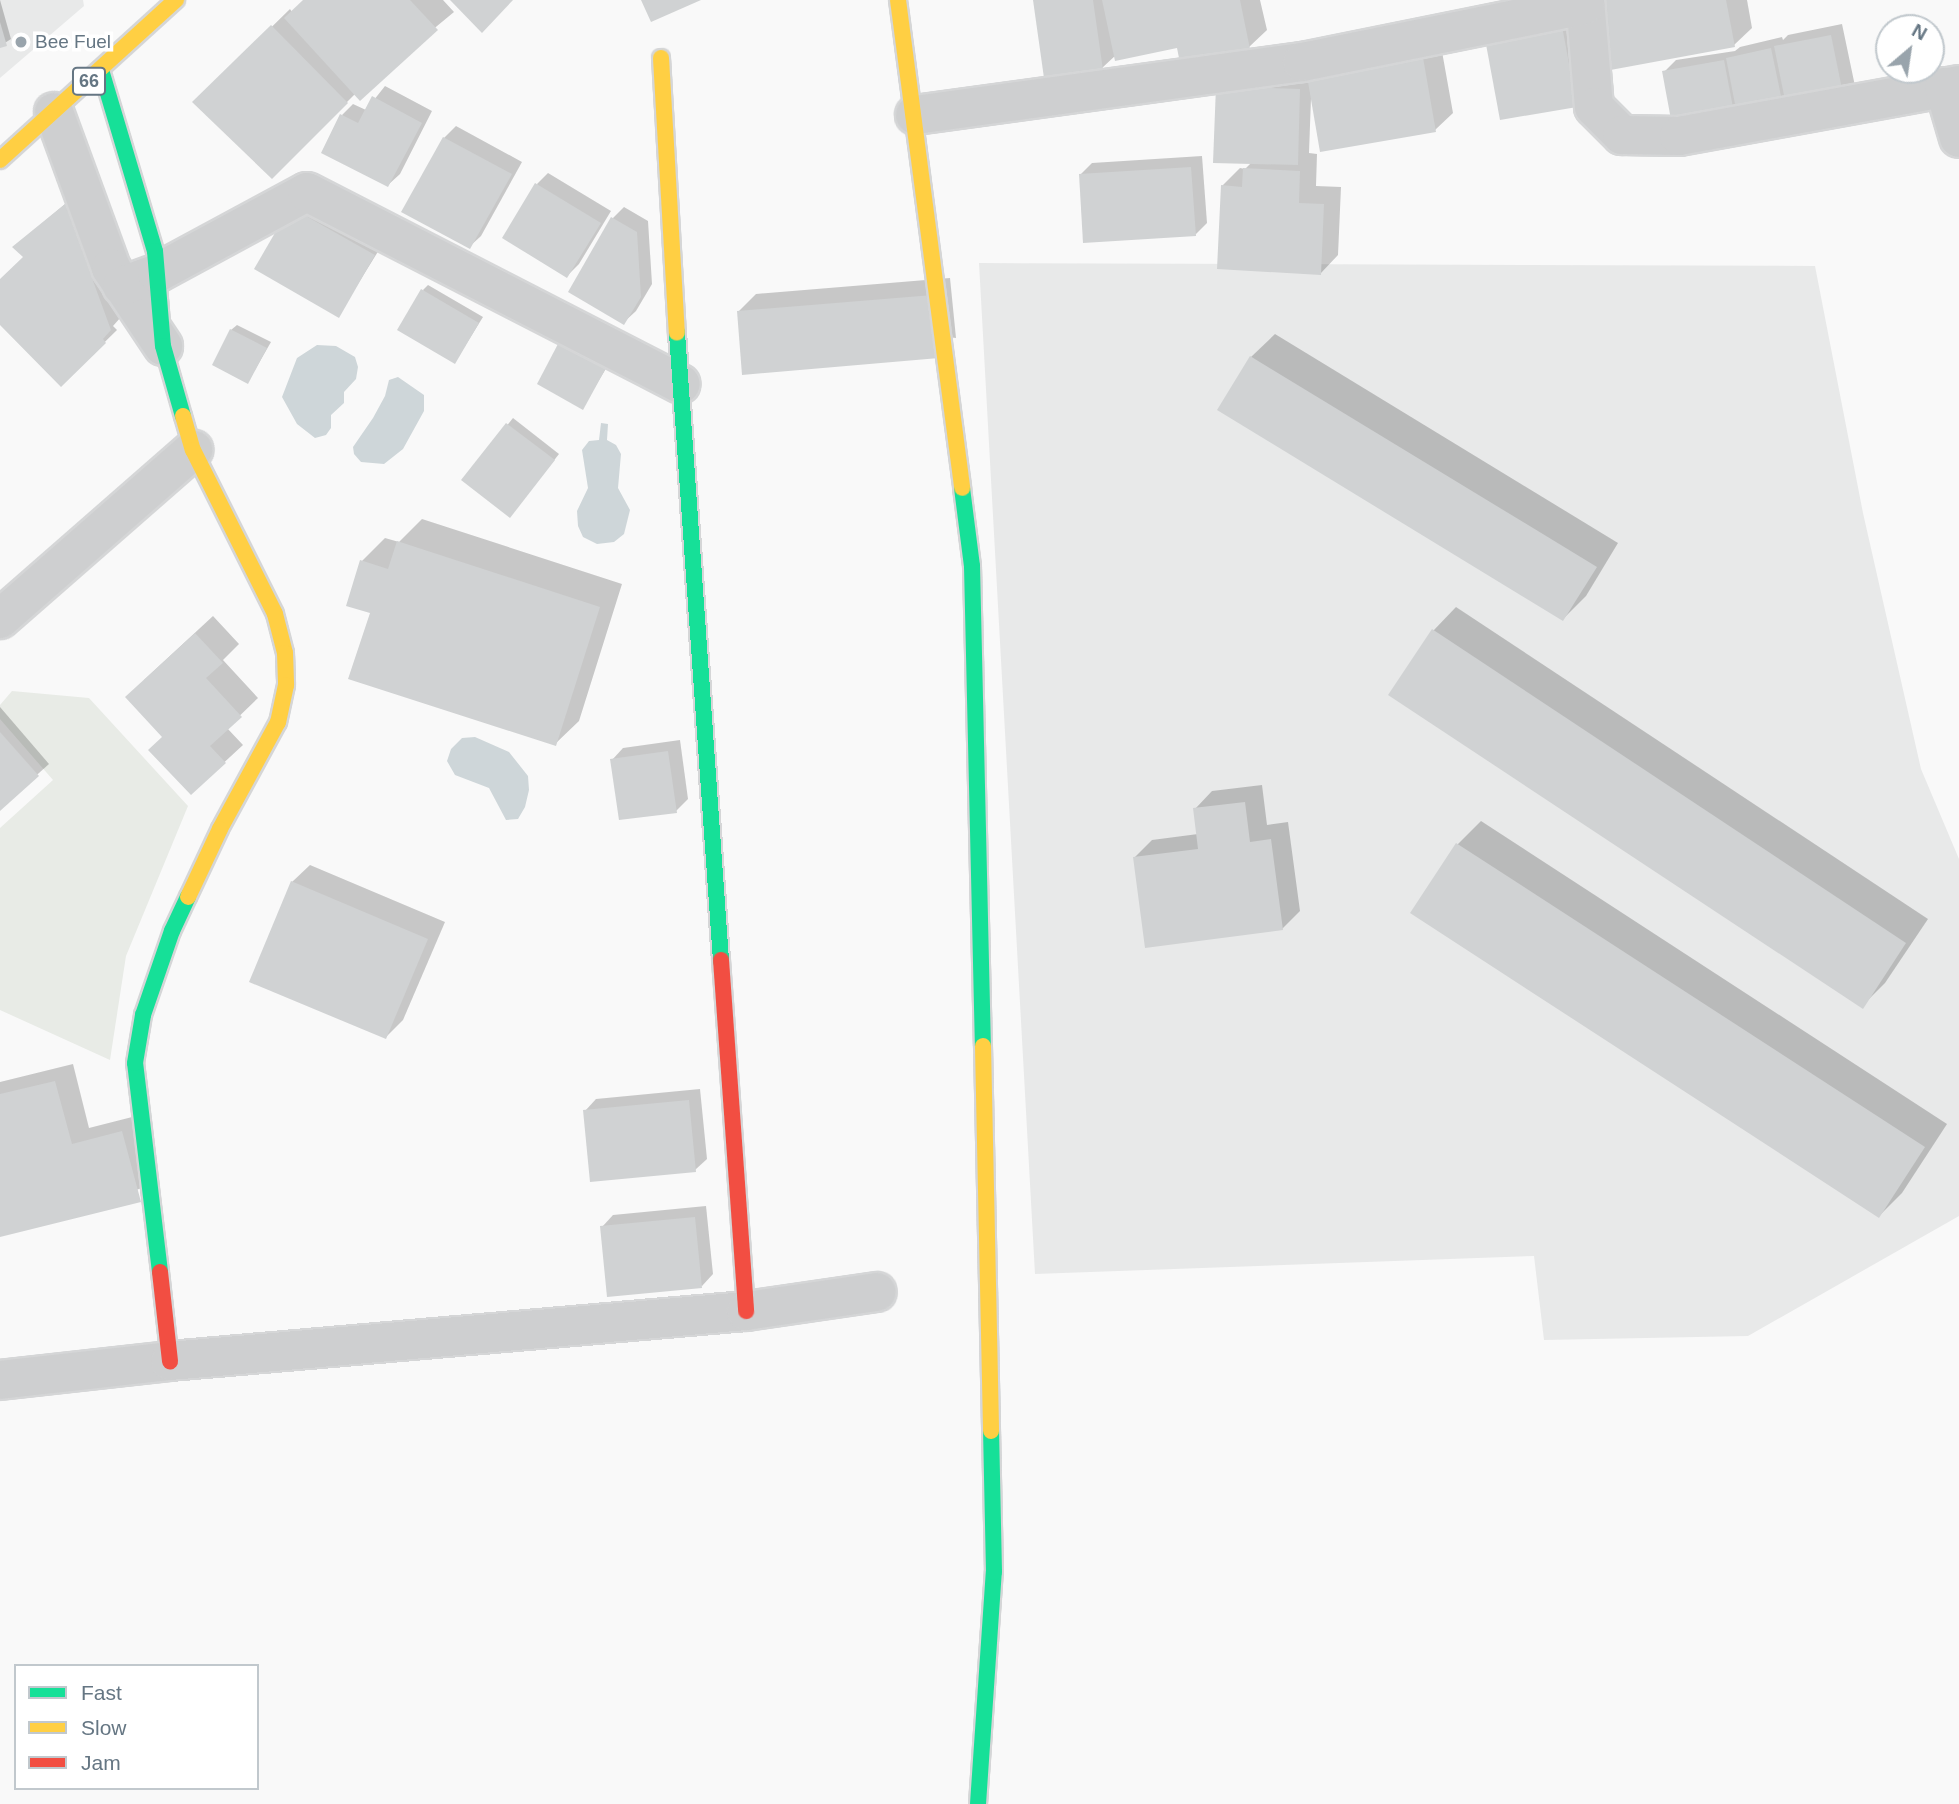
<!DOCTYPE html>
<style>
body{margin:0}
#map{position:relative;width:1959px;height:1804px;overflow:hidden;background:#f9f9f9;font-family:Arial,sans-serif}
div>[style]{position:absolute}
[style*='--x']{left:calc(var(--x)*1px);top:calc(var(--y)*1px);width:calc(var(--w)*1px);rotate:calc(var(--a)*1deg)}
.built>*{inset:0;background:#e8e9e9}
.green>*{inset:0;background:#e8ebe6}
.water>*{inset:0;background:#ced6d9}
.shadow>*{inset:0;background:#0003}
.building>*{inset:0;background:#d0d2d3}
.roads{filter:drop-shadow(2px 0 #d5d6d7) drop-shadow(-2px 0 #d5d6d7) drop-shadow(0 2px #d5d6d7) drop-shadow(0 -2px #d5d6d7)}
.street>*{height:38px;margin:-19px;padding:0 19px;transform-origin:19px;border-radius:19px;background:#cecfd0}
.fast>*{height:16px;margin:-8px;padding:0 8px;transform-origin:8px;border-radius:8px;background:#16e098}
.slow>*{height:16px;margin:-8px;padding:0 8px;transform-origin:8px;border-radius:8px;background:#ffcf43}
.jam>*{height:16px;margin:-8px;padding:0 8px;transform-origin:8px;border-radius:8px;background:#f24e42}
.dots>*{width:19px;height:19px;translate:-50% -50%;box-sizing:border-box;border:4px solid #fff;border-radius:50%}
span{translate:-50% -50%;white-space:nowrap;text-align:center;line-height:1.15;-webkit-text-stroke:7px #fff;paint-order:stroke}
.shield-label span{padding:2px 5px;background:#fff;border:2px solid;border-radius:5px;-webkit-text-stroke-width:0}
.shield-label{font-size:18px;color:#657683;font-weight:700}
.poi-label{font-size:19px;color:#657683}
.left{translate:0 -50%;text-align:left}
.legend{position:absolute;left:14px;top:1664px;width:245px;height:126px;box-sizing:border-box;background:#fff;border:2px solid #c1c8cd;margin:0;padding:9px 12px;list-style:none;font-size:21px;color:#657683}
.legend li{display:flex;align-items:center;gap:14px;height:35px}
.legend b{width:35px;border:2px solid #c1c8cd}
.north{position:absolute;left:1875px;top:14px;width:70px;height:70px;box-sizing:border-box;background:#fff;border:2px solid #c1c8cd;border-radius:50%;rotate:29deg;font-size:19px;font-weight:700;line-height:28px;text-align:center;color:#657683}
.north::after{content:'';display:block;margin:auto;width:24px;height:32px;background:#99a4ac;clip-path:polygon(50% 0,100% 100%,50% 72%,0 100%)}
</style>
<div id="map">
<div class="built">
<i style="clip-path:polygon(0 0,83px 0,84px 6px,0 78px)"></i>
<i style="clip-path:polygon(979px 263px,1815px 266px,1863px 513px,1921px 769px,1959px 859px,1959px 1216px,1748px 1336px,1544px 1340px,1534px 1256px,1035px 1274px)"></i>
</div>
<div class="green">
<i style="clip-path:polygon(12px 691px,89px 698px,188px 806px,126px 956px,110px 1060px,0 1010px,0 828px,53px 780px,0 719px,0 705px)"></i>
</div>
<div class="water">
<i style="clip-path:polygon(317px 345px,336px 346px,355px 357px,358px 367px,356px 379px,344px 392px,344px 403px,331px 415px,331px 428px,326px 435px,315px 438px,297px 424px,282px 397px,297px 358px)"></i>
<i style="clip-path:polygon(398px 377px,424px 395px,424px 411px,403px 449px,384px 464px,361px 462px,354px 454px,353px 447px,373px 418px,385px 396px,389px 380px)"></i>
<i style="clip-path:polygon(601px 423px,608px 424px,607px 440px,616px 445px,621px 454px,618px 488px,630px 510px,624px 534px,614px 542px,597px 544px,583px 537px,578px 526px,577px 511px,588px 488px,582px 450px,589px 441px,599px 440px)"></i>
<i style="clip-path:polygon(475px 737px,509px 752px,528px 776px,529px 790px,525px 807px,518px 819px,506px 820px,489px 788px,455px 775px,447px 761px,451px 749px,462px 738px)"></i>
</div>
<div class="shadow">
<i style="clip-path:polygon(0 0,11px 39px,0 46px)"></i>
<i style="clip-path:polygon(304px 0,443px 0,454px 12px,356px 93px,272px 177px,195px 102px,290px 9px,292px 12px)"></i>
<i style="clip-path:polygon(1035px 0,1260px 0,1267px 30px,1249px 47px,1178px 46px,1116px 55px,1102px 68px)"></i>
<i style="clip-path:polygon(1602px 0,1747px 0,1752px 28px,1734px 45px)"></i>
<i style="clip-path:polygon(1571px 4px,1576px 105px,1497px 17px)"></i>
<i style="clip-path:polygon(1842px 24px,1855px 86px,1785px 95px,1781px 99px,1733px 111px,1664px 72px,1676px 60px,1735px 51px,1740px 47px,1782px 37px,1783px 40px,1788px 35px)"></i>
<i style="clip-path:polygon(1438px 29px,1453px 113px,1435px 130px,1311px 98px,1309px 153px,1317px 154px,1316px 186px,1341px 187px,1338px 255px,1321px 273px,1222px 186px,1240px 168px,1245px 169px,1252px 162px,1218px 87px)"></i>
<i style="clip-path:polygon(385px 86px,432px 111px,400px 174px,388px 185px,342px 115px,353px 104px,366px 110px)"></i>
<i style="clip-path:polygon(456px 126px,522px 162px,481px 236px,469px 247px,404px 211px,444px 138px)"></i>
<i style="clip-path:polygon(1202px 156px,1207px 223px,1195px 235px,1080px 175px,1092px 163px)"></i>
<i style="clip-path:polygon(548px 173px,611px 211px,579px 264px,567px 276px,537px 184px)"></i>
<i style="clip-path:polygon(77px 194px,121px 317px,113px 326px,117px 330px,61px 385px,0 323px,0 281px,25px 257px,14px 247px)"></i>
<i style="clip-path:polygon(297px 202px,379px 250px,338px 316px)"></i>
<i style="clip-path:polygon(624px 207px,648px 221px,652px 284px,636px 311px,624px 322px,613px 218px)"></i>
<i style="clip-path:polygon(950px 278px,956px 338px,738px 312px,756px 294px)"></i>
<i style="clip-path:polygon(428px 285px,483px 317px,455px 362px,423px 290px)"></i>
<i style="clip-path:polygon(237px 325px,271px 342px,248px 382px,231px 330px)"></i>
<i style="clip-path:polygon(1275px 334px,1618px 543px,1586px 596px,1563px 619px,1251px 357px)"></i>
<i style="clip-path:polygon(561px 343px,610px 362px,582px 408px)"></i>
<i style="clip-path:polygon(513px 418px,559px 454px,515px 510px,464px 480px)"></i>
<i style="clip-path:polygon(422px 519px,622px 584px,579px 721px,555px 744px,372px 612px,362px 561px,385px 538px,399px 542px)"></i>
<i style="clip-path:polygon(1456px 607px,1928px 919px,1885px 983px,1862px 1006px,1433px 631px)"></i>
<i style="clip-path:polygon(213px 616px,239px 644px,223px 660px,258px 698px,227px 728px,243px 745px,191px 793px,164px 737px,144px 680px)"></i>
<i style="clip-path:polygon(0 707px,49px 764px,0 808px)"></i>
<i style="clip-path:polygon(680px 740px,688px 799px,676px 811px,612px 760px,623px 748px)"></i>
<i style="clip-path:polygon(1262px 785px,1267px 825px,1288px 822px,1300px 911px,1282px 929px,1135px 857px,1152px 840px,1198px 834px,1195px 809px,1212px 791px)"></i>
<i style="clip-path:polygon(1481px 821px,1947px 1124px,1902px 1193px,1879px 1216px,1412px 913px,1458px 844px)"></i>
<i style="clip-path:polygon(310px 865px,445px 922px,403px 1020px,386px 1037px,292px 882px)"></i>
<i style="clip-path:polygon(73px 1064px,89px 1128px,140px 1115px,157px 1183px,0 1235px,0 1082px)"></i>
<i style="clip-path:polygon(700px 1089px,707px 1159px,695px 1170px,585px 1111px,596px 1099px)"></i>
<i style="clip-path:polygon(706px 1206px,713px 1274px,702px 1286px,602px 1227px,613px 1215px)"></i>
</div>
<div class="building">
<i style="clip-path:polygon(303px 0,410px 0,438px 30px,360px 101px,284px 18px)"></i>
<i style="clip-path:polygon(450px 0,513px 0,482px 33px)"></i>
<i style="clip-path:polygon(641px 0,701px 0,651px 22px)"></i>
<i style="clip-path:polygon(1033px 0,1093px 0,1103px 70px,1044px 78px)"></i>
<i style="clip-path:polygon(1102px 0,1240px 0,1250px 49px,1180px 63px,1177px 48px,1115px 61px)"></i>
<i style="clip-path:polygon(1601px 0,1726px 0,1735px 47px,1605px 71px)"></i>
<i style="clip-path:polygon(1560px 15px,1577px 107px,1500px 120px,1483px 28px)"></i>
<i style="clip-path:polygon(0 22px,7px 46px,0 48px)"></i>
<i style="clip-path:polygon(271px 25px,348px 103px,272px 179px,192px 102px)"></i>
<i style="clip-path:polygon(1831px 35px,1844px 99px,1787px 110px,1774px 46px)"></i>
<i style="clip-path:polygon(1421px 46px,1436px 132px,1320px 152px,1307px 76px)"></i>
<i style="clip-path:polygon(1771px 48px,1782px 101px,1736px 109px,1726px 58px)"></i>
<i style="clip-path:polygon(1724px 60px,1734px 113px,1672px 125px,1662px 71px)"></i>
<i style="clip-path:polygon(1216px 86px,1300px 89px,1298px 165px,1213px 163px)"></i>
<i style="clip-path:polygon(372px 96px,422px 123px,388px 187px,321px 153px,340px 114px,358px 123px)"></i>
<i style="clip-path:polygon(443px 137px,512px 174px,470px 249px,401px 212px)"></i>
<i style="clip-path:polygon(1191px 167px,1196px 236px,1083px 243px,1079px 174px)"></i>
<i style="clip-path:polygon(1243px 168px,1300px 171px,1299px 203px,1324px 204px,1321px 275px,1217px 269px,1221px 185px,1242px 187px)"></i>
<i style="clip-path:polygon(535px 183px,601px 223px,567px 278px,502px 238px)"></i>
<i style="clip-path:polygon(65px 204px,111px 330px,103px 339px,106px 343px,61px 387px,0 325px,0 279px,23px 257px,12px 247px)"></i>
<i style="clip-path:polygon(290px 207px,375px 255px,339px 318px,254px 269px)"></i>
<i style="clip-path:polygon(611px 217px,637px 232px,641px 297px,624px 325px,568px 292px)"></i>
<i style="clip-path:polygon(421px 289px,479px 323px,455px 364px,397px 330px)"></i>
<i style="clip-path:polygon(933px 295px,939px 358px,742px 375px,737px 311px)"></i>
<i style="clip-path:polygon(230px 329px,267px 348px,248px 384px,212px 365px)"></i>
<i style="clip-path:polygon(559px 342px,606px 368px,583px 410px,537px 384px)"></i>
<i style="clip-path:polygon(1250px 356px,1597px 567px,1563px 621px,1217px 410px)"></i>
<i style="clip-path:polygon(506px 423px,555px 460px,510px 518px,461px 480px)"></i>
<i style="clip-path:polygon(397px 541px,600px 607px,556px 746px,348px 679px,370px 613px,346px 606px,360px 560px,388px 569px)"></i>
<i style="clip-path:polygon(1432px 629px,1906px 943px,1863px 1009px,1388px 695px)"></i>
<i style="clip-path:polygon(195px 633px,223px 663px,206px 678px,242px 717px,210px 746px,226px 763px,191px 795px,148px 750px,162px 737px,125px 697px)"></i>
<i style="clip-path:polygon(0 732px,39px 776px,0 811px)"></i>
<i style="clip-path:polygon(668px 751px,677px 813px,619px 820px,610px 759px)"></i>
<i style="clip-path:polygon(1245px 802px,1250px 842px,1271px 839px,1283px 930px,1145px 948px,1133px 857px,1198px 849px,1193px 808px)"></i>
<i style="clip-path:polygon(1456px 843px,1925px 1147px,1879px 1218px,1410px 913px)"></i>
<i style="clip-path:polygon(291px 881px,428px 939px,386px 1039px,249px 982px)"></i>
<i style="clip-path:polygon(55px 1081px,72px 1144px,122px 1131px,141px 1202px,0 1237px,0 1094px)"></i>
<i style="clip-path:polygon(689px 1100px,696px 1172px,590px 1182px,583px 1110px)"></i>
<i style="clip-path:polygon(695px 1217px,702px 1288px,607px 1297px,600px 1226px)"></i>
</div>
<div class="roads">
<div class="street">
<i style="--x:1585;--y:0;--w:107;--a:85.2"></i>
<i style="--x:1594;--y:107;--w:40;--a:45"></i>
<i style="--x:1622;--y:135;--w:57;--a:1"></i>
<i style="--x:1679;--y:136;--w:285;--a:-10.3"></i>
<i style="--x:1944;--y:87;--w:53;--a:73.6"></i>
<i style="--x:54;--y:112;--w:166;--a:69.9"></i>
<i style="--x:111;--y:268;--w:94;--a:56.3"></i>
<i style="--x:915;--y:115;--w:391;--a:-7.8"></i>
<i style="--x:1302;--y:62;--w:289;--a:-11.4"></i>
<i style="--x:122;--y:286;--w:37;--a:-20"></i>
<i style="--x:157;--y:273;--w:170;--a:-28.4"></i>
<i style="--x:307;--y:192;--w:420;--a:27.2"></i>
<i style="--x:0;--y:619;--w:257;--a:-41.2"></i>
<i style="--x:0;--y:1380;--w:171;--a:-6.4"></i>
<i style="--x:170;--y:1361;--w:578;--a:-4.96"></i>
<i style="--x:746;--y:1311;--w:132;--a:-8.3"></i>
</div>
<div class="fast">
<i style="--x:101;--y:70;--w:189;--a:73.4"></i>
<i style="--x:155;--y:251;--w:95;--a:85.2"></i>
<i style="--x:163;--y:346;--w:73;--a:74.1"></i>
<i style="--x:677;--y:333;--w:629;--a:85.99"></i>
<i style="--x:962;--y:488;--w:79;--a:82.7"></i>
<i style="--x:972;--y:566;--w:480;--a:88.7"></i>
<i style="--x:160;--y:1272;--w:210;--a:-96.8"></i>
<i style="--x:135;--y:1063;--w:49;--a:-80.5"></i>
<i style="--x:143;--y:1015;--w:89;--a:-71"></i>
<i style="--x:172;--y:931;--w:38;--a:-65"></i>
<i style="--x:978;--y:1804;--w:233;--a:-86.1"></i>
<i style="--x:994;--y:1572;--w:141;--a:-91.2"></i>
</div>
<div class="slow">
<i style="--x:898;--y:0;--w:492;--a:82.5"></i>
<i style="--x:661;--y:58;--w:275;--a:86.7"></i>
<i style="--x:0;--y:160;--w:238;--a:-42.3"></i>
<i style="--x:183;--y:416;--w:35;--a:74"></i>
<i style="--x:193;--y:450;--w:183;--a:63.4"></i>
<i style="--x:275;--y:614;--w:40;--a:75.6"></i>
<i style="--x:285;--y:653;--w:32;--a:88"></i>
<i style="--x:286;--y:685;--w:38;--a:102"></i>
<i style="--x:278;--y:722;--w:122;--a:118.5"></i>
<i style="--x:220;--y:829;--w:75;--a:115.2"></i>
<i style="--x:983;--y:1046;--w:385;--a:88.8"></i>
</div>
<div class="jam">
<i style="--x:721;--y:960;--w:352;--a:85.9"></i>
<i style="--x:160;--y:1272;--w:90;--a:83.6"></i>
</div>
</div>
<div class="dots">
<i style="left:21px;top:42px;background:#99a4ac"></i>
</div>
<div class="shield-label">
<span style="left:89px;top:81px">66</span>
</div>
<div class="poi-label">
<span class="left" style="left:35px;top:42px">Bee Fuel</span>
</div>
<ul class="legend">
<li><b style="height:9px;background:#16e098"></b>Fast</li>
<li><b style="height:9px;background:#ffcf43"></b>Slow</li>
<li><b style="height:9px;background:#f24e42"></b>Jam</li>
</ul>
<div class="north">N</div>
</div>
